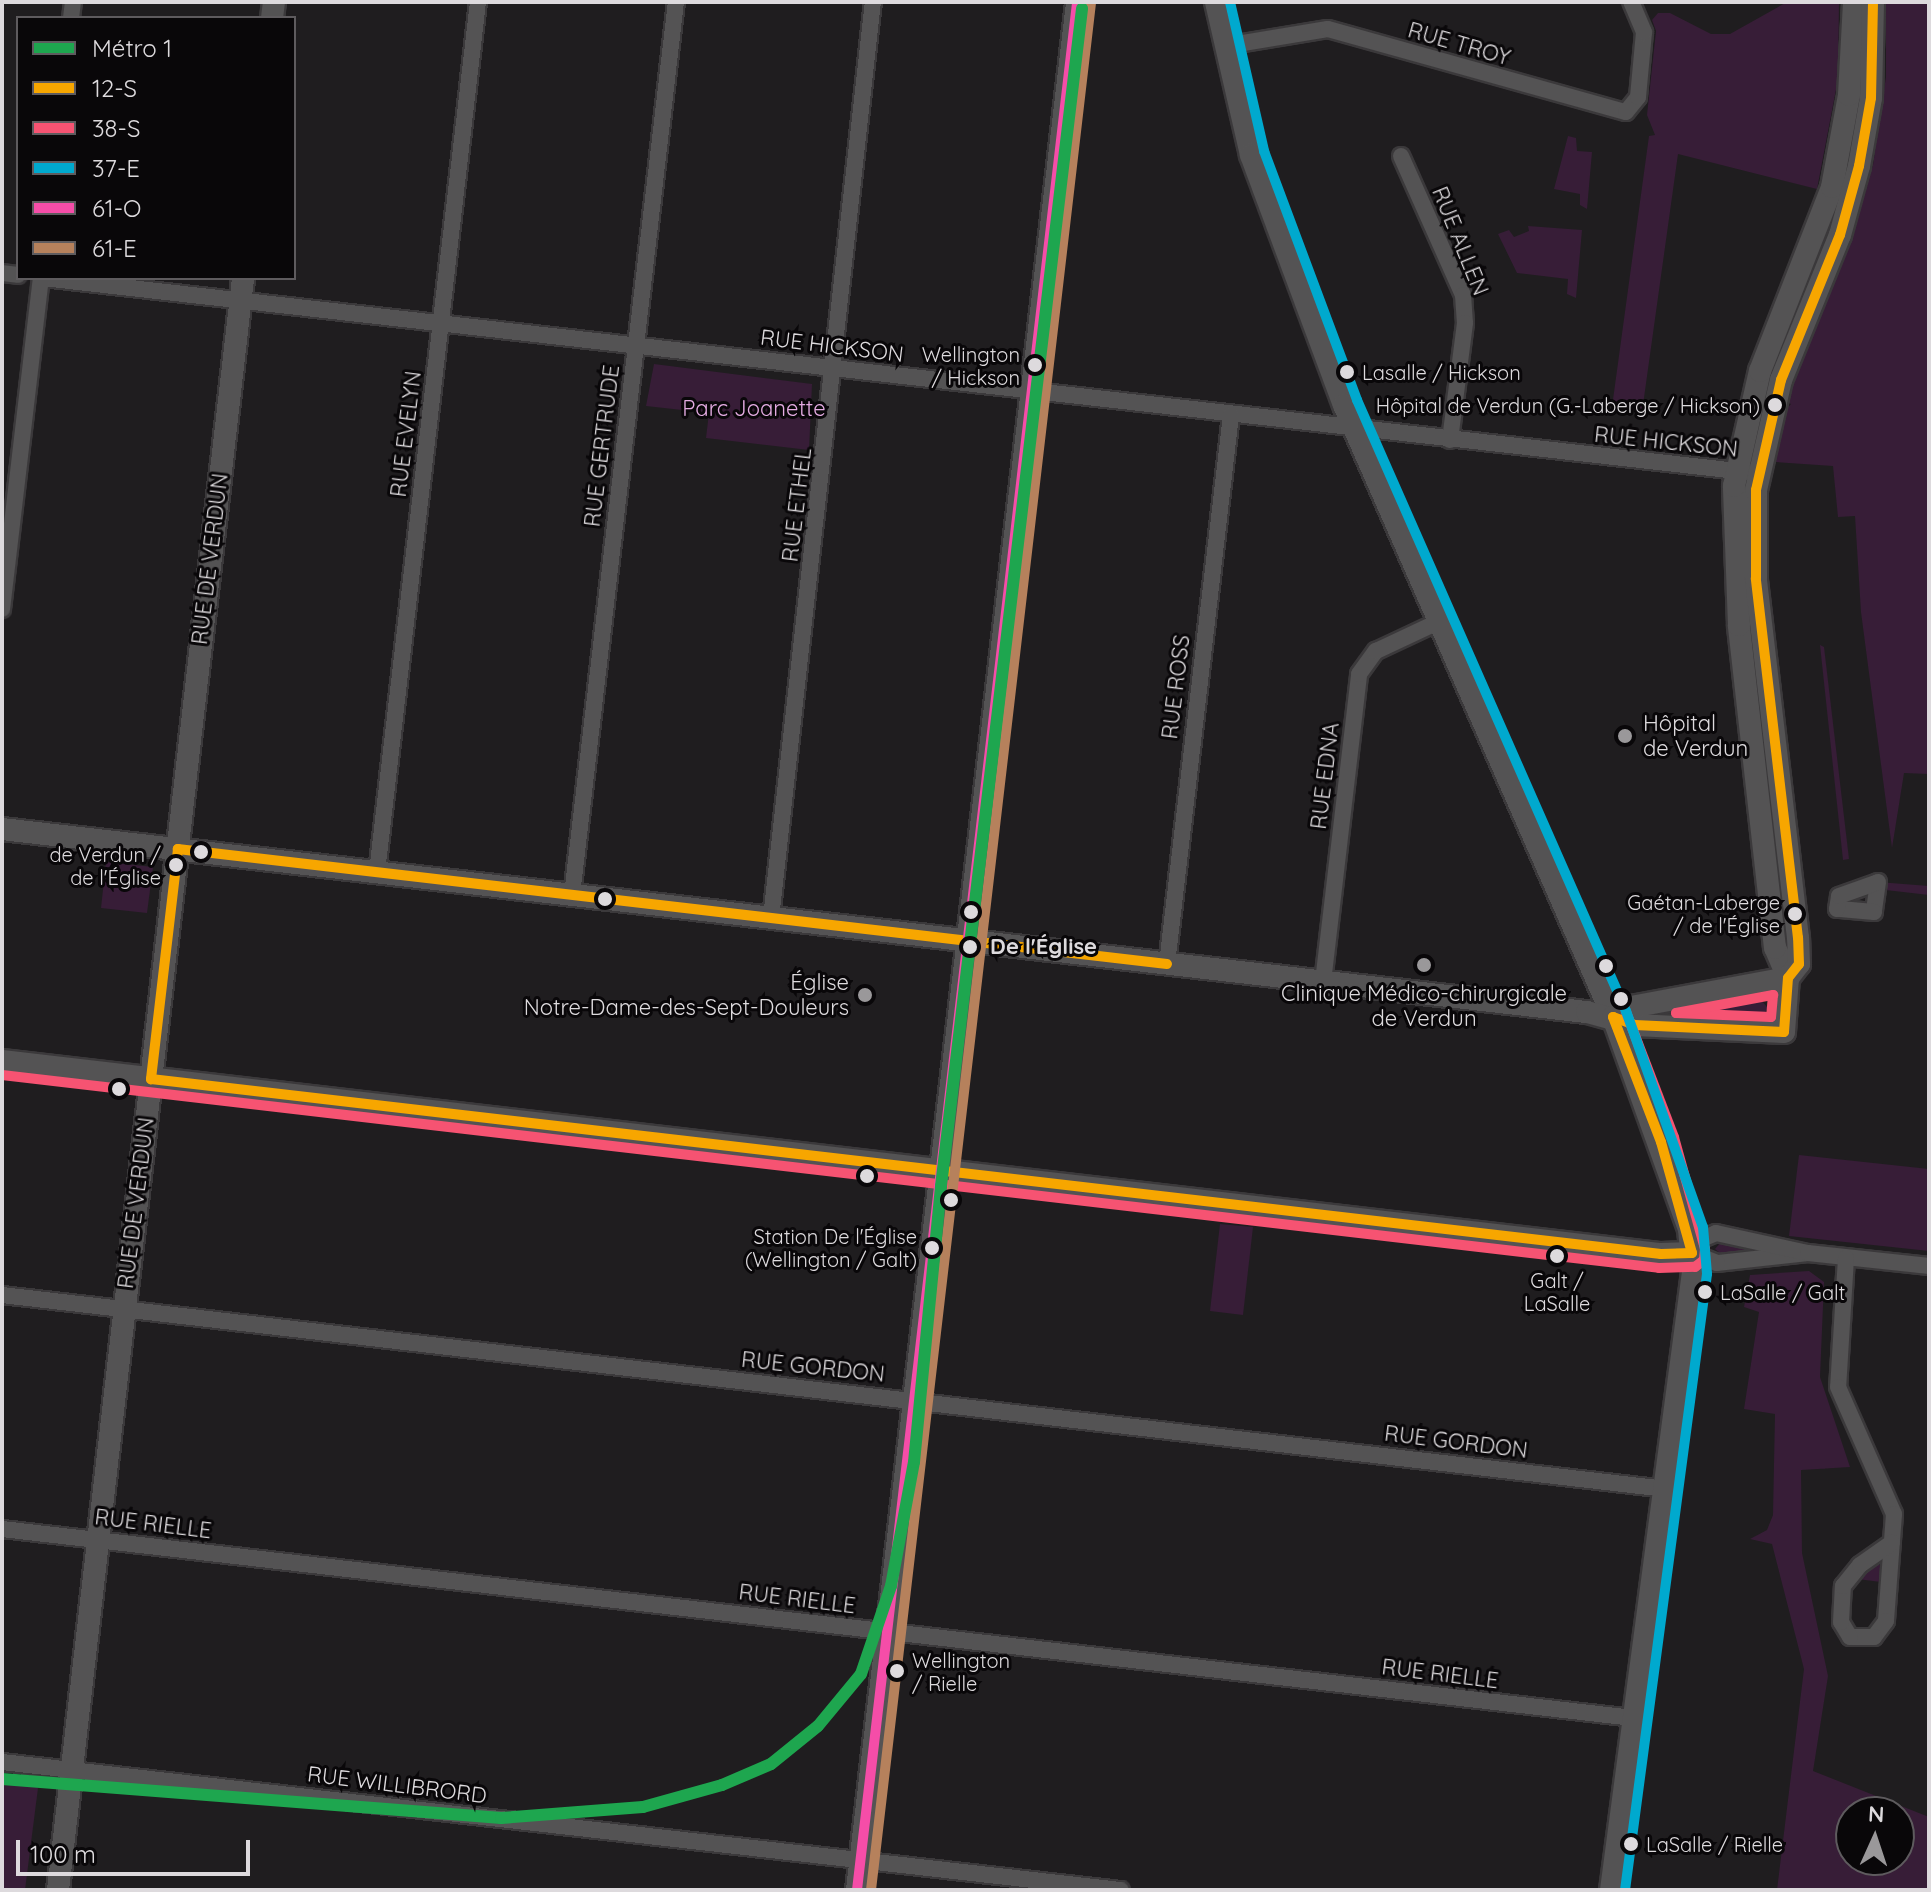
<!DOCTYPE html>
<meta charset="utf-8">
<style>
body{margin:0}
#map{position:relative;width:1931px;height:1892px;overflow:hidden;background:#1f1d1f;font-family:Quicksand,sans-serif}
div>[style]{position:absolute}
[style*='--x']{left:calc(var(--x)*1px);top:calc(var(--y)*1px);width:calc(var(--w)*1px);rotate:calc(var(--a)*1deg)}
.green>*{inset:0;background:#371d37}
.roads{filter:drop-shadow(2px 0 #3b393b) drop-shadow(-2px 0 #3b393b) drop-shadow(0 2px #3b393b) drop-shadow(0 -2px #3b393b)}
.street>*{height:16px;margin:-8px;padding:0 8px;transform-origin:8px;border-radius:8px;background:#545354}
.secondary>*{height:22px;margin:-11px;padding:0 11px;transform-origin:11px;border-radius:11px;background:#545354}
.bus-1>*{height:10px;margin:-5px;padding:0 5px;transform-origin:5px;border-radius:5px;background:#f7a600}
.bus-2>*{height:10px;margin:-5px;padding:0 5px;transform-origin:5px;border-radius:5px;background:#f65372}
.bus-3>*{height:10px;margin:-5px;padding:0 5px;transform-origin:5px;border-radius:5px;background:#00a9ce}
.bus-4>*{height:10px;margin:-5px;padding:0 5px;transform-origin:5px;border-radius:5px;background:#f54da8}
.bus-5>*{height:10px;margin:-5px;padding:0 5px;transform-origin:5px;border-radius:5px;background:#b6815c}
.metro-1>*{height:12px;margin:-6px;padding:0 6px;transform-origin:6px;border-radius:6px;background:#1ea64f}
.dots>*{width:22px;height:22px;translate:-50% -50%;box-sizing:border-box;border:4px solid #090709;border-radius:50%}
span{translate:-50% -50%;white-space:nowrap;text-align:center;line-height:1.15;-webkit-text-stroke:6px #090709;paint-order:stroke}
.bus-label{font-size:20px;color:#dddadd}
.right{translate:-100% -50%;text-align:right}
.left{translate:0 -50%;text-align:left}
.street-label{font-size:22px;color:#dddadd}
.park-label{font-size:22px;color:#e4abe2}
.poi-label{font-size:22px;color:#dddadd}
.stop-label{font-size:22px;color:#dddadd;font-weight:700}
.frame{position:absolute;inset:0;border:4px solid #dddadd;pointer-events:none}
.legend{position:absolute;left:16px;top:16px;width:280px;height:264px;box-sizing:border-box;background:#090709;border:2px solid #5e5b5e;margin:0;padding:10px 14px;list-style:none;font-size:24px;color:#dddadd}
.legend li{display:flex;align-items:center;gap:16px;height:40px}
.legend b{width:40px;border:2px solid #5e5b5e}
.north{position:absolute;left:1835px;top:1796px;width:80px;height:80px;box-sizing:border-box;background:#090709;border:2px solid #5e5b5e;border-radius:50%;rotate:3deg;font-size:22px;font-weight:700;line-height:32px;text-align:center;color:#dddadd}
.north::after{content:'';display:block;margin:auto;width:28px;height:36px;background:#9a989a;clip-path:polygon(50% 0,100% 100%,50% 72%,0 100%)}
.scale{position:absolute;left:16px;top:1840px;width:234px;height:36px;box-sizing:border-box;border:4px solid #dddadd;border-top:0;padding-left:10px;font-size:24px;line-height:28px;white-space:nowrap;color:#dddadd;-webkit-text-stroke:6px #090709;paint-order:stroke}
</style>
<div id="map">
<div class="green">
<i style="clip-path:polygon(1787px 2px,1839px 2px,1838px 79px,1817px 189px,1678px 154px,1642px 412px,1612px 407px,1649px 136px,1655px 135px,1647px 115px,1656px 31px,1652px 20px,1658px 13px,1670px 13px,1711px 34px,1730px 34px)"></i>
<i style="clip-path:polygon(1886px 2px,1929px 2px,1929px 774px,1904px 773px,1892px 848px,1861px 612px,1855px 516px,1838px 517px,1833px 466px,1776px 462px,1775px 453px,1784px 412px,1791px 404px,1786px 402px,1792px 384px,1847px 251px,1873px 165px,1886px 77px)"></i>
<i style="clip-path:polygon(1857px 101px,1862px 102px,1839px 207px,1766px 398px,1753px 451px,1758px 406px)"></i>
<i style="clip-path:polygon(1568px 136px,1576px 138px,1577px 151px,1592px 152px,1587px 209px,1580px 205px,1580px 194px,1554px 189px)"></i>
<i style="clip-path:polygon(1528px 226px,1582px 230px,1576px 298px,1567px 294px,1568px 279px,1517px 273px,1498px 234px,1509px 230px,1514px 237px,1529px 231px)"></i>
<i style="clip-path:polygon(654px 364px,812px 384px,809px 450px,706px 438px,709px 413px,646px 406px)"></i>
<i style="clip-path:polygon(1820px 645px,1824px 647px,1849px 859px,1843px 860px)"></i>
<i style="clip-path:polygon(106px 862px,153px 867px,147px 913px,101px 908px)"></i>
<i style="clip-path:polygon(1878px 882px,1929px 886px,1929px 895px,1877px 889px)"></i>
<i style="clip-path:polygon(1760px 999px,1768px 1008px,1762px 1017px,1682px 1012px)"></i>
<i style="clip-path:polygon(1799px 1155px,1929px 1169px,1929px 1251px,1789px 1236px)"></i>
<i style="clip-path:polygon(1220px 1224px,1253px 1227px,1243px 1315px,1210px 1311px)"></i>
<i style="clip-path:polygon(1721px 1242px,1757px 1250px,1721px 1254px,1715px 1249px)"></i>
<i style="clip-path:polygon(evenodd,1809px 1271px,1824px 1282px,1820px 1377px,1850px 1467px,1801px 1470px,1802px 1553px,1828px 1676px,1813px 1771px,1929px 1817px,1929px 1890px,1777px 1890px,1804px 1669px,1772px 1544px,1750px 1539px,1767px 1530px,1773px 1515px,1775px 1414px,1744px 1409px,1759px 1312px,1744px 1307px,1750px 1275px,1809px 1271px,1851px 1812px,1899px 1812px,1899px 1860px,1851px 1860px,1851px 1812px)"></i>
<i style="clip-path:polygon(1874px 1564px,1881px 1565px,1881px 1582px,1857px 1579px)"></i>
<i style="clip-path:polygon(2px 1777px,31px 1781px,38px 1788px,25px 1890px,2px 1890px)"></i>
</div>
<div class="roads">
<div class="street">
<i style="--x:71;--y:18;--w:16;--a:-83"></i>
<i style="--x:1225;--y:46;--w:104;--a:-9.4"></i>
<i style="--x:1328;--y:29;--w:309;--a:15.6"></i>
<i style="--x:1626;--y:112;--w:19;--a:-51"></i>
<i style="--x:1638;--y:97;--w:65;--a:-84.7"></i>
<i style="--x:1644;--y:32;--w:33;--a:-113"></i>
<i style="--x:1401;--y:156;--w:152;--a:66"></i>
<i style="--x:1463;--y:295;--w:28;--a:86"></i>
<i style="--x:1465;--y:323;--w:118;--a:97.3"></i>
<i style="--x:2;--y:273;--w:16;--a:7"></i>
<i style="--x:43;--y:278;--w:1715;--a:6.5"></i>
<i style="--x:2;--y:609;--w:333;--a:-83.3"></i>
<i style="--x:377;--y:872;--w:876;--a:-83.38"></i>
<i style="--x:1878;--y:882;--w:30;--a:98"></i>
<i style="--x:1874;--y:912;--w:37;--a:-175"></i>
<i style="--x:1837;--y:909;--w:13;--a:-81"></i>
<i style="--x:1839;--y:896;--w:41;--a:-19.7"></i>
<i style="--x:572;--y:895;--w:899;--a:-83.36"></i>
<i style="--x:771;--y:918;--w:922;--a:-83.65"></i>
<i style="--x:1167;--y:964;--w:553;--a:-83.35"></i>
<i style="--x:1323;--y:982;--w:310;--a:-83.3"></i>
<i style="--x:1359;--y:674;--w:29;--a:-54"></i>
<i style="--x:1376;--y:651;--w:68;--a:-25.1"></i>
<i style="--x:1808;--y:1253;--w:92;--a:173.7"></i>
<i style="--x:1717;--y:1263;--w:27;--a:-158"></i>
<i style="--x:1692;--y:1253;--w:17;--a:-54"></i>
<i style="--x:1702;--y:1239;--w:15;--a:-23"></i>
<i style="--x:1716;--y:1233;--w:94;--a:12.3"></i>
<i style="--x:1808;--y:1253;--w:122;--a:6.1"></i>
<i style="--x:1846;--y:1258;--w:129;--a:93.5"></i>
<i style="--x:1838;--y:1387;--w:139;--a:66.2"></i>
<i style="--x:1894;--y:1514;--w:107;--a:94.3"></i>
<i style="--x:1886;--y:1621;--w:20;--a:127"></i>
<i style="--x:1874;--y:1637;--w:24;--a:180"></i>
<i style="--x:1850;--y:1637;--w:17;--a:-121"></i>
<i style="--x:1841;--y:1622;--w:36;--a:-87"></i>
<i style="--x:1843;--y:1586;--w:27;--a:-51"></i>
<i style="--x:1860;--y:1565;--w:39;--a:-35"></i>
<i style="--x:2;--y:1295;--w:1675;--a:6.65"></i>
<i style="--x:2;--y:1529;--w:1643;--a:6.61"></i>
<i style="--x:2;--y:1762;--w:1126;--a:6.53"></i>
</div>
<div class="secondary">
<i style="--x:1216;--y:2;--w:157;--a:77.1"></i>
<i style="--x:1251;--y:155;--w:267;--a:69.6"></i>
<i style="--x:1344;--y:405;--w:669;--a:66.27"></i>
<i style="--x:1613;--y:1017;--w:225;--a:70.3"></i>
<i style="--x:1689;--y:1229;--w:43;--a:84.7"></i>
<i style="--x:1693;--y:1272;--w:623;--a:97.56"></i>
<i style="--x:272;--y:18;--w:16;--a:-83"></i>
<i style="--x:2;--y:829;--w:1596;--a:6.59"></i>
<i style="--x:1587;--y:1012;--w:50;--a:15.2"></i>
<i style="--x:1635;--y:1025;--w:149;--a:2.7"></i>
<i style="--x:1784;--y:1032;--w:54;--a:-85.8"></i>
<i style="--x:1788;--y:978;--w:33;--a:-113"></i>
<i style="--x:1775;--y:948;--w:325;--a:-96.4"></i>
<i style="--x:1739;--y:625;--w:139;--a:-92.1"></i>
<i style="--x:1734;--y:486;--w:118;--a:-77.3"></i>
<i style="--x:1760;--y:371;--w:198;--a:-68.6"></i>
<i style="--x:1832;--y:187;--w:94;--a:-79.5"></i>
<i style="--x:1849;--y:95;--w:93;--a:-86.9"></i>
<i style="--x:1788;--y:978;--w:18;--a:-52"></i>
<i style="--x:1799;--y:964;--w:26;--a:-92"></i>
<i style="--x:1798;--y:938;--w:362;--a:-96.7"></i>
<i style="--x:1756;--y:578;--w:88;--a:-90"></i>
<i style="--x:1756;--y:490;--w:113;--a:-77.2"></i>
<i style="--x:1781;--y:380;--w:157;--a:-67.9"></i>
<i style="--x:1840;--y:235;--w:72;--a:-74.6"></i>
<i style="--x:1859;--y:166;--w:69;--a:-80"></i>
<i style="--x:1871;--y:98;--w:96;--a:-88.8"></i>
<i style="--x:1613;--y:1017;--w:21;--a:-29"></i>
<i style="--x:1631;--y:1007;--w:160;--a:-10.5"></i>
<i style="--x:2;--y:1061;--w:1670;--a:6.64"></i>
<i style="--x:1661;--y:1254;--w:31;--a:-2"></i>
<i style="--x:58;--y:1890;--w:1623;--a:-83.45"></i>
<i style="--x:857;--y:1890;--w:1901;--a:-83.35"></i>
</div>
</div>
<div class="bus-1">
<i style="--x:1167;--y:964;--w:996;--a:-173.37"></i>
<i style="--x:178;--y:849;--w:232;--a:96.7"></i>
<i style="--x:151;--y:1079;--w:1520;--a:6.61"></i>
<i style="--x:1661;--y:1254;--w:31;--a:-2"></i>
<i style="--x:1692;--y:1253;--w:115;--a:-105.6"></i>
<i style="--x:1661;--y:1142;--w:134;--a:-111"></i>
<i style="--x:1613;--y:1017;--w:23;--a:20"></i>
<i style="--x:1635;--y:1025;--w:149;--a:2.7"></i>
<i style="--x:1784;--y:1032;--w:54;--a:-85.8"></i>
<i style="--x:1788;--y:978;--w:18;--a:-52"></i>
<i style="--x:1799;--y:964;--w:26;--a:-92"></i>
<i style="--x:1798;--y:938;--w:362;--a:-96.7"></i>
<i style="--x:1756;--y:578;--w:88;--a:-90"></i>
<i style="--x:1756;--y:490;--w:113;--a:-77.2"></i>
<i style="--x:1781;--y:380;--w:157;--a:-67.9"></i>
<i style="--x:1840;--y:235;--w:72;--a:-74.6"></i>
<i style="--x:1859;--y:166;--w:69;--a:-80"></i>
<i style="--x:1871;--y:98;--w:96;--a:-88.8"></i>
</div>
<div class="bus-2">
<i style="--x:1773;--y:995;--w:22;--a:95"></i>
<i style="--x:1771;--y:1017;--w:95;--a:-177.6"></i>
<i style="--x:1676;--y:1013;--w:99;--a:-10.5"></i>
<i style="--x:2;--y:1075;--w:1668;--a:6.64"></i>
<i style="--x:1659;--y:1268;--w:36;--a:-2"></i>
<i style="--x:1695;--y:1267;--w:11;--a:-38"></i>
<i style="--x:1704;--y:1260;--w:11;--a:-85"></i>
<i style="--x:1705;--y:1249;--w:116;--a:-105.5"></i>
<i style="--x:1674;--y:1137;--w:134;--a:-111"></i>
</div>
<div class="bus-3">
<i style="--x:1230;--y:2;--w:153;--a:77.1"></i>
<i style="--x:1264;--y:151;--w:266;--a:69.5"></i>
<i style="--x:1357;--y:400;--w:668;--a:66.24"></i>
<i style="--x:1626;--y:1011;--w:229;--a:70.4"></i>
<i style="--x:1703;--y:1227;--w:47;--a:85.1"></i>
<i style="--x:1707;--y:1274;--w:621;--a:97.58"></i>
</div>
<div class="bus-4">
<i style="--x:857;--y:1890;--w:1901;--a:-83.35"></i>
</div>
<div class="bus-5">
<i style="--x:871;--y:1890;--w:1899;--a:-83.35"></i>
</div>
<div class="metro-1">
<i style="--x:2;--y:1779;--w:501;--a:4.47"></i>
<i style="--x:501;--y:1818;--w:142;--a:-4.4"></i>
<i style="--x:643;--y:1807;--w:82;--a:-15.6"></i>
<i style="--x:722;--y:1785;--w:53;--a:-23.2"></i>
<i style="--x:771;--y:1764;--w:60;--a:-39"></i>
<i style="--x:818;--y:1726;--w:67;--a:-50.4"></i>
<i style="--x:861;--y:1674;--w:93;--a:-71.2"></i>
<i style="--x:891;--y:1586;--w:126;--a:-79.5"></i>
<i style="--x:914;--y:1462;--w:277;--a:-84.4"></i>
<i style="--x:941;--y:1186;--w:1186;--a:-83.17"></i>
</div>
<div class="dots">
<i style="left:1035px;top:365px;background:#dddadd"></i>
<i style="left:1347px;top:372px;background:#dddadd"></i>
<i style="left:1775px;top:405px;background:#dddadd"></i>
<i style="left:1625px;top:736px;background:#9a989a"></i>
<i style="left:201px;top:852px;background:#dddadd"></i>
<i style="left:176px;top:865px;background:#dddadd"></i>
<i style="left:605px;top:899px;background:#dddadd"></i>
<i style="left:971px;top:912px;background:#dddadd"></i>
<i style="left:1795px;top:914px;background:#dddadd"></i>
<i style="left:970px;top:947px;background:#dddadd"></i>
<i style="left:1424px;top:965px;background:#9a989a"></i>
<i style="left:1606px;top:966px;background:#dddadd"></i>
<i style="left:865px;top:995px;background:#9a989a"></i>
<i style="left:1621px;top:999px;background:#dddadd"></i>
<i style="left:119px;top:1089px;background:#dddadd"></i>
<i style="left:867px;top:1176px;background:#dddadd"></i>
<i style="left:951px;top:1200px;background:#dddadd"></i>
<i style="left:932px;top:1248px;background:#dddadd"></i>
<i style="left:1557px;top:1256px;background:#dddadd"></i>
<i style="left:1705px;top:1292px;background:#dddadd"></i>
<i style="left:897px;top:1671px;background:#dddadd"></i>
<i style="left:1631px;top:1844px;background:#dddadd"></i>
</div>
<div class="bus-label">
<span class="right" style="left:1020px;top:366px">Wellington<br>/ Hickson</span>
<span class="left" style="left:1362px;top:372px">Lasalle / Hickson</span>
<span class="right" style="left:1760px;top:405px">Hôpital de Verdun (G.-Laberge / Hickson)</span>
<span class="right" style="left:161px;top:866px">de Verdun /<br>de l'Église</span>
<span class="right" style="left:1780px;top:914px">Gaétan-Laberge<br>/ de l'Église</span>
<span class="right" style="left:917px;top:1248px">Station De l'Église<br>(Wellington / Galt)</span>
<span style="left:1557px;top:1292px">Galt /<br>LaSalle</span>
<span class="left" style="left:1720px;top:1292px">LaSalle / Galt</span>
<span class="left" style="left:912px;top:1672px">Wellington<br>/ Rielle</span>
<span class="left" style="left:1646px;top:1844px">LaSalle / Rielle</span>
</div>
<div class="street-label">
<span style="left:1459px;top:44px;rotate:16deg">RUE TROY</span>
<span style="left:1460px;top:241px;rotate:68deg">RUE ALLEN</span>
<span style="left:832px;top:346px;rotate:7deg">RUE HICKSON</span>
<span style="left:406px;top:434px;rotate:-83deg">RUE EVELYN</span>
<span style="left:1666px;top:442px;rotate:6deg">RUE HICKSON</span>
<span style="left:602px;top:446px;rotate:-83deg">RUE GERTRUDE</span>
<span style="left:797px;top:505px;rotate:-83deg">RUE ETHEL</span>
<span style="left:210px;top:559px;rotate:-83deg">RUE DE VERDUN</span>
<span style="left:1176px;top:687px;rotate:-83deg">RUE ROSS</span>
<span style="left:1325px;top:776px;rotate:-83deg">RUE EDNA</span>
<span style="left:136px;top:1203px;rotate:-83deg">RUE DE VERDUN</span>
<span style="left:813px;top:1367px;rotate:6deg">RUE GORDON</span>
<span style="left:1456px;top:1442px;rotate:7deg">RUE GORDON</span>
<span style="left:153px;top:1524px;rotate:7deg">RUE RIELLE</span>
<span style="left:797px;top:1599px;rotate:7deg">RUE RIELLE</span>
<span style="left:1440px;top:1674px;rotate:7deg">RUE RIELLE</span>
<span style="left:397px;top:1785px;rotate:7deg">RUE WILLIBRORD</span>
</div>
<div class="park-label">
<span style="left:754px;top:409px">Parc Joanette</span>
</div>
<div class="poi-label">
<span class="left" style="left:1643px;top:736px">Hôpital<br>de Verdun</span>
<span class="right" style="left:849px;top:995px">Église<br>Notre-Dame-des-Sept-Douleurs</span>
<span style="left:1424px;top:1006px">Clinique Médico-chirurgicale<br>de Verdun</span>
</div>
<div class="stop-label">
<span class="left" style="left:990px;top:947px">De l'Église</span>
</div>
<div class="frame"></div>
<ul class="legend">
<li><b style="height:10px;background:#1ea64f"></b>Métro 1</li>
<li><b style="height:10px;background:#f7a600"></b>12-S</li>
<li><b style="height:10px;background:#f65372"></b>38-S</li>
<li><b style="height:10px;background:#00a9ce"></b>37-E</li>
<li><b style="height:10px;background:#f54da8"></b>61-O</li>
<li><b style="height:10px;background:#b6815c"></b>61-E</li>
</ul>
<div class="north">N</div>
<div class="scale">100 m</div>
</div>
